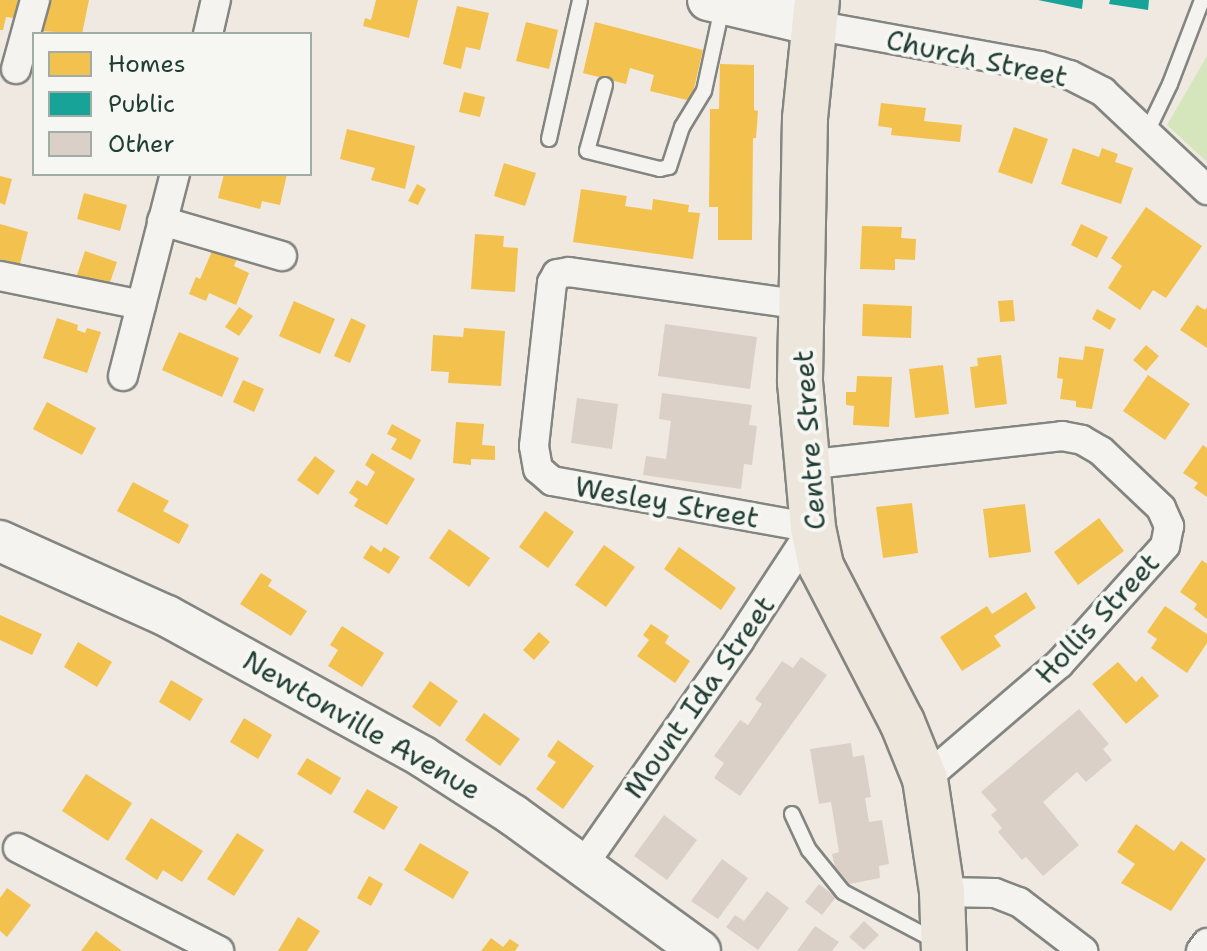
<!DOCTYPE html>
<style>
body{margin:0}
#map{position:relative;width:1207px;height:951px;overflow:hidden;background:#f0e9e2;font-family:"Shantell Sans",sans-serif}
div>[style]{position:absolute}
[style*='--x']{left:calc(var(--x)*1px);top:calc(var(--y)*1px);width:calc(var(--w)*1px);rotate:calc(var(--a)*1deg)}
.green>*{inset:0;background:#d6e6bc}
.homes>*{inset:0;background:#f2c14e}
.public>*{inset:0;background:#17a398}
.building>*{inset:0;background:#dad0c7}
.roads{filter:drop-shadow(2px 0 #838580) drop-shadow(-2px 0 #838580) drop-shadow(0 2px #838580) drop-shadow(0 -2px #838580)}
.lane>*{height:14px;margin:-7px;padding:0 7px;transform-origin:7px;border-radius:7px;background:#f4f3f0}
.street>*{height:28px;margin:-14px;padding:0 14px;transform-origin:14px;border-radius:14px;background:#f4f3f0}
.secondary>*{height:40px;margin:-20px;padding:0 20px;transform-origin:20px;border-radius:20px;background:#f4f3f0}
.primary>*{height:44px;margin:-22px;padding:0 22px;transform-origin:22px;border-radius:22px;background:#ece6dc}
span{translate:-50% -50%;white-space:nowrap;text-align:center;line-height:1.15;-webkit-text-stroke:8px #f6f6f2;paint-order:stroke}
.street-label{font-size:28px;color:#1f3d34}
.legend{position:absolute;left:32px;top:32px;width:280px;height:144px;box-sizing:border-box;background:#f6f6f2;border:2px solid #a0aca6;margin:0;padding:10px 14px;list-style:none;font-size:24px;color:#1f3d34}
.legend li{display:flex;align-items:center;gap:16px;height:40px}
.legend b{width:40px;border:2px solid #a0aca6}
</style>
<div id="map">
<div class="green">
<i style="clip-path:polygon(1207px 56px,1207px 162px,1167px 125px)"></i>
</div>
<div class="homes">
<i style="clip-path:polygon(0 0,18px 0,14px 18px,6px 17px,3px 30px,0 30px)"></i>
<i style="clip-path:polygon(48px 0,89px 0,82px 34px,42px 31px)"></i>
<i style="clip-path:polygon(376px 0,418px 0,409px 38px,363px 26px,365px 18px,371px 20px)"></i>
<i style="clip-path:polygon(457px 6px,489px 13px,480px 50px,466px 47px,461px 69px,443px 64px)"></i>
<i style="clip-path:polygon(526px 22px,558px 30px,549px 69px,516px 61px)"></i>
<i style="clip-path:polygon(595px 22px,703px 50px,691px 101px,650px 91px,654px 75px,630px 68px,626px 84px,583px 73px)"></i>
<i style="clip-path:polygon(720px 64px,754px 65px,754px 110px,758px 111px,756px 138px,753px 138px,752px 240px,718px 240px,718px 207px,709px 207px,710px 109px,719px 109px)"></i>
<i style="clip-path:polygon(464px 92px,485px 97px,480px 117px,459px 112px)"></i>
<i style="clip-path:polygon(881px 103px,926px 108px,924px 121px,962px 125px,960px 142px,891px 135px,892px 128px,878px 126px)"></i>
<i style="clip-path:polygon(1014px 127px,1048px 139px,1032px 184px,998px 172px)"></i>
<i style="clip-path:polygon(347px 129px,415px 146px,405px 189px,371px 180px,375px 168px,340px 159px)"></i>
<i style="clip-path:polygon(1073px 148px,1099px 157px,1102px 148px,1118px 154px,1115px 162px,1133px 168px,1121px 204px,1061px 184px)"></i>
<i style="clip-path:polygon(504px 163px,536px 173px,525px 206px,494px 196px)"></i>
<i style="clip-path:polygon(224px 174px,287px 174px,280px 205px,262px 201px,260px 209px,218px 198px)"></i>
<i style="clip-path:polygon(0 176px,12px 179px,5px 205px,0 203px)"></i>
<i style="clip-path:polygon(417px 184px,426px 189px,418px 205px,408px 201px)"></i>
<i style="clip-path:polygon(581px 189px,627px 196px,625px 206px,652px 210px,653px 199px,689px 205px,688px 212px,700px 213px,693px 259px,573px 242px)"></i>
<i style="clip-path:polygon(84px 193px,127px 205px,120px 231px,77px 219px)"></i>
<i style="clip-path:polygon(1146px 207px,1202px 246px,1166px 298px,1153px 290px,1140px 310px,1108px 288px,1122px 266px,1111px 258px)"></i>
<i style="clip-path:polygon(0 224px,28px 232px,20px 264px,0 259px)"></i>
<i style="clip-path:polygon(1081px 224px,1108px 237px,1097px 258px,1071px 245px)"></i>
<i style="clip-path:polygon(862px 226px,902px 227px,901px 238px,916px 239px,915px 260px,895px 259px,895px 270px,860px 269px)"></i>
<i style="clip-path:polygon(475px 234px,504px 236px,503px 247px,518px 248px,515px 292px,471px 289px)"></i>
<i style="clip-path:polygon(213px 249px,237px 259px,234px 266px,249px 273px,236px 305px,209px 293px,206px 301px,189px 294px,196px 277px,200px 279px)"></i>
<i style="clip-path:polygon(85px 251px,117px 262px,107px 291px,75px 281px)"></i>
<i style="clip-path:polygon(1013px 300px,1015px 321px,1000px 322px,998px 301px)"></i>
<i style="clip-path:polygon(294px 301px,335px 319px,320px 354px,279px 336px)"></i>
<i style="clip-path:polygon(863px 304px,912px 306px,911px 338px,862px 336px)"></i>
<i style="clip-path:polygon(1197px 305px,1205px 310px,1207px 307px,1207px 348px,1180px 330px)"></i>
<i style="clip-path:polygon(239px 307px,253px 316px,239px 336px,225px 327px)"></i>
<i style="clip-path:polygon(1097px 309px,1116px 319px,1110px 330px,1092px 319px)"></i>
<i style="clip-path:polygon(57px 318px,78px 325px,77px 330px,85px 333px,87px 328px,101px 332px,87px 373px,43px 358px)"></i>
<i style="clip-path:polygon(351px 318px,366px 325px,350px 363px,334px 356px)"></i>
<i style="clip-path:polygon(464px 328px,505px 331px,501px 386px,448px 383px,449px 372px,431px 371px,433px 335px,463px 337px)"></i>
<i style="clip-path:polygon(179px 332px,239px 358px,222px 397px,162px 370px)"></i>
<i style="clip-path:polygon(1146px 345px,1159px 356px,1146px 371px,1133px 360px)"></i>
<i style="clip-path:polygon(1085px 346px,1104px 349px,1092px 409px,1076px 407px,1076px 401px,1060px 399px,1063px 379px,1057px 378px,1059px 357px,1083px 360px)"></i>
<i style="clip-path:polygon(1001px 355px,1007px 404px,975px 408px,970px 367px,978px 366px,977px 358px)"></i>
<i style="clip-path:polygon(943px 365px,949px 414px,915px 418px,909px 369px)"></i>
<i style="clip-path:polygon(1148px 375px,1190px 404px,1165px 440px,1123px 411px)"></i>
<i style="clip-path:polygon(857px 376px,892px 377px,889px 427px,853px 425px,854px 406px,846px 405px,846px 392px,856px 392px)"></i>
<i style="clip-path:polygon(243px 380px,264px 389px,254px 412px,233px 402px)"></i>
<i style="clip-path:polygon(47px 402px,96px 428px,82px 455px,33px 429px)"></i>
<i style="clip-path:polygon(456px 422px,484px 424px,482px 445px,495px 446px,495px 460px,471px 459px,471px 465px,453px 463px)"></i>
<i style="clip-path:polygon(392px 424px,421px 440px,411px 460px,391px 449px,397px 439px,387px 434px)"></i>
<i style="clip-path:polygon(1203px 445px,1207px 448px,1207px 497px,1194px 488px,1198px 483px,1183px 473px)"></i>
<i style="clip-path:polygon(372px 453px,415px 479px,387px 525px,354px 506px,358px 499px,349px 493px,357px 480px,367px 486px,375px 472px,365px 465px)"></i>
<i style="clip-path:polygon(315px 456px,335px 471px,318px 495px,297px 480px)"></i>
<i style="clip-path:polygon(133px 482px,169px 501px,163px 511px,189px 525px,179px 544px,117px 511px)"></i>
<i style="clip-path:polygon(912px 503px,918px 553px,883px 558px,876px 507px)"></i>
<i style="clip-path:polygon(1025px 504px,1031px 552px,989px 558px,983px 509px)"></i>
<i style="clip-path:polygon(545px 511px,574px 532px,548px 568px,519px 547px)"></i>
<i style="clip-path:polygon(1099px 518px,1124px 551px,1078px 585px,1054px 552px)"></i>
<i style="clip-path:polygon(449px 529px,490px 558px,469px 587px,429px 558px)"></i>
<i style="clip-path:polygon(371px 545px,381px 552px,384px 547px,400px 557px,389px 574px,363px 558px)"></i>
<i style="clip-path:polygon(604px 545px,635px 567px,606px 607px,575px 585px)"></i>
<i style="clip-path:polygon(679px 547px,736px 588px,721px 610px,664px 569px)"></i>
<i style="clip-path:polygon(1202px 560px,1207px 564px,1207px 619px,1194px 609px,1197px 604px,1180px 592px)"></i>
<i style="clip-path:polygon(261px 573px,272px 580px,268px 586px,307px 611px,291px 636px,240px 604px)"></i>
<i style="clip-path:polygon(1026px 592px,1036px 608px,994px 636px,1001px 646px,962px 671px,940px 637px,987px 606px,992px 614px)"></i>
<i style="clip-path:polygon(1165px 606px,1207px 634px,1207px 643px,1187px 673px,1151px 648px,1157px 639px,1147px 632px)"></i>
<i style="clip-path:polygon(0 615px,42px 634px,32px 655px,0 640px)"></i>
<i style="clip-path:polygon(651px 624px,669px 636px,665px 643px,690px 661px,675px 683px,637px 656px,649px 640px,643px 635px)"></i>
<i style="clip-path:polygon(342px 626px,384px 653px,362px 687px,328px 666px,338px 650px,330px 645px)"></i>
<i style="clip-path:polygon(539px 632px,550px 642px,534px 660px,523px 650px)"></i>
<i style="clip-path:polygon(78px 642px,112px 662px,97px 687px,64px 667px)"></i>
<i style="clip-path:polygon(1118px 662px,1136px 682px,1142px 676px,1159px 696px,1126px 724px,1092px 684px)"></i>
<i style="clip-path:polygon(171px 680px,203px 699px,190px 721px,159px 702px)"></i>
<i style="clip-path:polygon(430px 681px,458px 701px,440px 727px,412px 707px)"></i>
<i style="clip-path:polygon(484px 713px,520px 739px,500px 766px,465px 740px)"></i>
<i style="clip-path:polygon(244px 718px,272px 735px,258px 759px,230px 742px)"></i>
<i style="clip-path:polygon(558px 740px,594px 766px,563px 809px,536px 789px,556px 762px,547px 756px)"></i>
<i style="clip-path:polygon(307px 758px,341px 778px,331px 795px,297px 774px)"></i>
<i style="clip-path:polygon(86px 774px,132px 803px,108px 841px,62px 811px)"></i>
<i style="clip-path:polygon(367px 789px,398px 807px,384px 830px,353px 812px)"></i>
<i style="clip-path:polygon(151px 818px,203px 851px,182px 882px,163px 870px,157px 880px,125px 859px)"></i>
<i style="clip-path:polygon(1136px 824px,1174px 851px,1181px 841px,1206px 859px,1171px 911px,1121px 883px,1135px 864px,1117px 852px)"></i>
<i style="clip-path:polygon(237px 833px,264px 850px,234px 896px,207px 879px)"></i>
<i style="clip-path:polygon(420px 843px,469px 872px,453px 899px,404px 870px)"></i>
<i style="clip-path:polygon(369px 876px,383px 884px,371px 906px,357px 898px)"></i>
<i style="clip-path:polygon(7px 888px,31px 905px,7px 937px,0 931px,0 898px)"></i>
<i style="clip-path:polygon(298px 917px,320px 931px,307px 951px,278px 951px)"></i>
<i style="clip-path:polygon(96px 931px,122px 951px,81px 951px)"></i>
<i style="clip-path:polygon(491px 938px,503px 947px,510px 939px,519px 945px,515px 951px,481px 951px)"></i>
</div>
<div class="public">
<i style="clip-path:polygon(1038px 0,1083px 0,1082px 9px)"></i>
<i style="clip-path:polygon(1110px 0,1149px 0,1148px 10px,1109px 4px)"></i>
</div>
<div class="building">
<i style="clip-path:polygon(665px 324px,757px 337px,750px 389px,658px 376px)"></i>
<i style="clip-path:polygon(662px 393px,752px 405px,749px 425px,757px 426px,752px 465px,744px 464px,741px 489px,643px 475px,646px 456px,666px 459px,671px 421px,659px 419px)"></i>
<i style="clip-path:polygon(577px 398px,618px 404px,612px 449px,571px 443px)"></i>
<i style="clip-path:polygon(801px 657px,827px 675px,740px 796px,714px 778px,724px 763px,714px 756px,740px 720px,748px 725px,762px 704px,755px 699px,782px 661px,793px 668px)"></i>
<i style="clip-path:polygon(1079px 709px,1109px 744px,1103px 749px,1112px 760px,1086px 782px,1077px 772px,1043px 802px,1079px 845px,1043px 876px,1026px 857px,1022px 860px,998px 832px,1002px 828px,991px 815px,997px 810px,981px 792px)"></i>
<i style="clip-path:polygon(851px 743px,853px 757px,864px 755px,871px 797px,865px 798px,869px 822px,882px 820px,889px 864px,879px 866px,880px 878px,839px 886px,832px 854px,839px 852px,831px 802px,819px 804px,810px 749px)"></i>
<i style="clip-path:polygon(664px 815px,697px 840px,667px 880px,634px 856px)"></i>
<i style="clip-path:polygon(722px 859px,748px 878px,718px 919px,691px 901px)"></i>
<i style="clip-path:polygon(819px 884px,836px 897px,822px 915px,805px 902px)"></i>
<i style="clip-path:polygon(767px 891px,789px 908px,758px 950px,726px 927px,735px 915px,744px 921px)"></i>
<i style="clip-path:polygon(864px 921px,879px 935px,864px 950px,849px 937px)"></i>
<i style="clip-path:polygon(815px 926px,839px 942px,832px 951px,797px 951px)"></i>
</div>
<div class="roads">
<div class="lane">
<i style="--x:605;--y:85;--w:68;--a:105.3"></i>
<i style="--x:587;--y:151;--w:75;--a:13.9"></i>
<i style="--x:660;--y:169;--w:9;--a:-13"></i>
<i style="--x:669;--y:167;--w:42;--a:-72"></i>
<i style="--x:682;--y:127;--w:42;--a:-58.6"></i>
<i style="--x:704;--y:91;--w:85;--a:-77.8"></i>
<i style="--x:1147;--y:132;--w:53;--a:-64.4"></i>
<i style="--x:1170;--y:84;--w:90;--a:-69.1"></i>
<i style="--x:549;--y:139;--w:142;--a:-77.4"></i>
<i style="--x:792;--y:814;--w:40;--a:65"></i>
<i style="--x:809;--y:850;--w:54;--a:51"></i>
<i style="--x:843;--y:892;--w:105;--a:27.8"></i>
</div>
<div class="street">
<i style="--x:814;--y:25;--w:230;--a:10.3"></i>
<i style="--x:1040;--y:66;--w:31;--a:17"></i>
<i style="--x:1070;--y:75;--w:37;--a:27"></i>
<i style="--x:1103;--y:92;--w:143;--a:43.3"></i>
<i style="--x:208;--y:34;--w:35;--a:-77"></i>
<i style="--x:16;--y:69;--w:72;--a:-74.6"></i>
<i style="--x:162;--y:221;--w:125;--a:16.3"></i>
<i style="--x:0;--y:276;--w:144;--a:11.6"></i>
<i style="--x:123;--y:376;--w:209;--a:-75.6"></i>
<i style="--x:805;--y:465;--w:259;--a:-6.4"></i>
<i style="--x:1062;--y:436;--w:20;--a:11"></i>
<i style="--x:1082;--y:440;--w:22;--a:30"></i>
<i style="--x:1101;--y:451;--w:83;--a:43.5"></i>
<i style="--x:1161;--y:508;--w:20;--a:66"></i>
<i style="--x:1169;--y:526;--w:20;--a:101"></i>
<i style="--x:1165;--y:546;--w:159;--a:131.9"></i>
<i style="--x:1059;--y:664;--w:177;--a:139.4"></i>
<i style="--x:18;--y:848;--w:226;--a:27.1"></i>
<i style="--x:583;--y:865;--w:273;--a:-55.1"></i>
<i style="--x:739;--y:641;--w:135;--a:-56.8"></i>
<i style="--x:813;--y:528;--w:265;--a:-169.8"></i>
<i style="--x:552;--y:481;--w:18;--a:-139"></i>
<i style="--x:538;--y:469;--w:23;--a:-100"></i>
<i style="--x:534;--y:446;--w:164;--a:-83.7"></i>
<i style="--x:552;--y:283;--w:10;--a:-61"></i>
<i style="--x:557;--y:274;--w:12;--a:-9"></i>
<i style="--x:569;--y:272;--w:236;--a:8"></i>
<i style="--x:942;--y:892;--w:53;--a:1.1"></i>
<i style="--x:995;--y:893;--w:26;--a:21"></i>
<i style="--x:1019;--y:902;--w:81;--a:37.4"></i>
<i style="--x:1201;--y:951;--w:10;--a:-53"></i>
</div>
<div class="secondary">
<i style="--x:708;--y:0;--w:109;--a:13.3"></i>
<i style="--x:0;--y:541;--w:183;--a:24.2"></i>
<i style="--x:167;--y:616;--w:292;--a:28.8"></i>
<i style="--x:423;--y:757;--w:107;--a:32.8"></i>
<i style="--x:513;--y:815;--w:231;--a:36"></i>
</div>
<div class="primary">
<i style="--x:817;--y:0;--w:119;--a:95.8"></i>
<i style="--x:805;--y:118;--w:264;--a:91.1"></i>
<i style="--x:800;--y:382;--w:147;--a:84.9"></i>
<i style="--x:813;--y:528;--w:39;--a:78"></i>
<i style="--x:821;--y:566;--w:176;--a:62.6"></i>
<i style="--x:902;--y:722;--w:61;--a:68"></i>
<i style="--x:925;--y:779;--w:114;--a:81.4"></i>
<i style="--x:942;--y:892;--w:59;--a:88.1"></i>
</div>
</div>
<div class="street-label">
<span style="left:977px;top:58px;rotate:12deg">Church Street</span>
<span style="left:809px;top:440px;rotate:-94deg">Centre Street</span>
<span style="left:667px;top:502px;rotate:10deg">Wesley Street</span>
<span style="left:1097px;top:618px;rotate:-47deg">Hollis Street</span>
<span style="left:699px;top:697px;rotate:-55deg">Mount Ida Street</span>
<span style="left:362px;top:725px;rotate:30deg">Newtonville Avenue</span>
</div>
<ul class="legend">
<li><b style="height:22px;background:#f2c14e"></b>Homes</li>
<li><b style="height:22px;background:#17a398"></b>Public</li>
<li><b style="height:22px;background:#dad0c7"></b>Other</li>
</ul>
</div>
